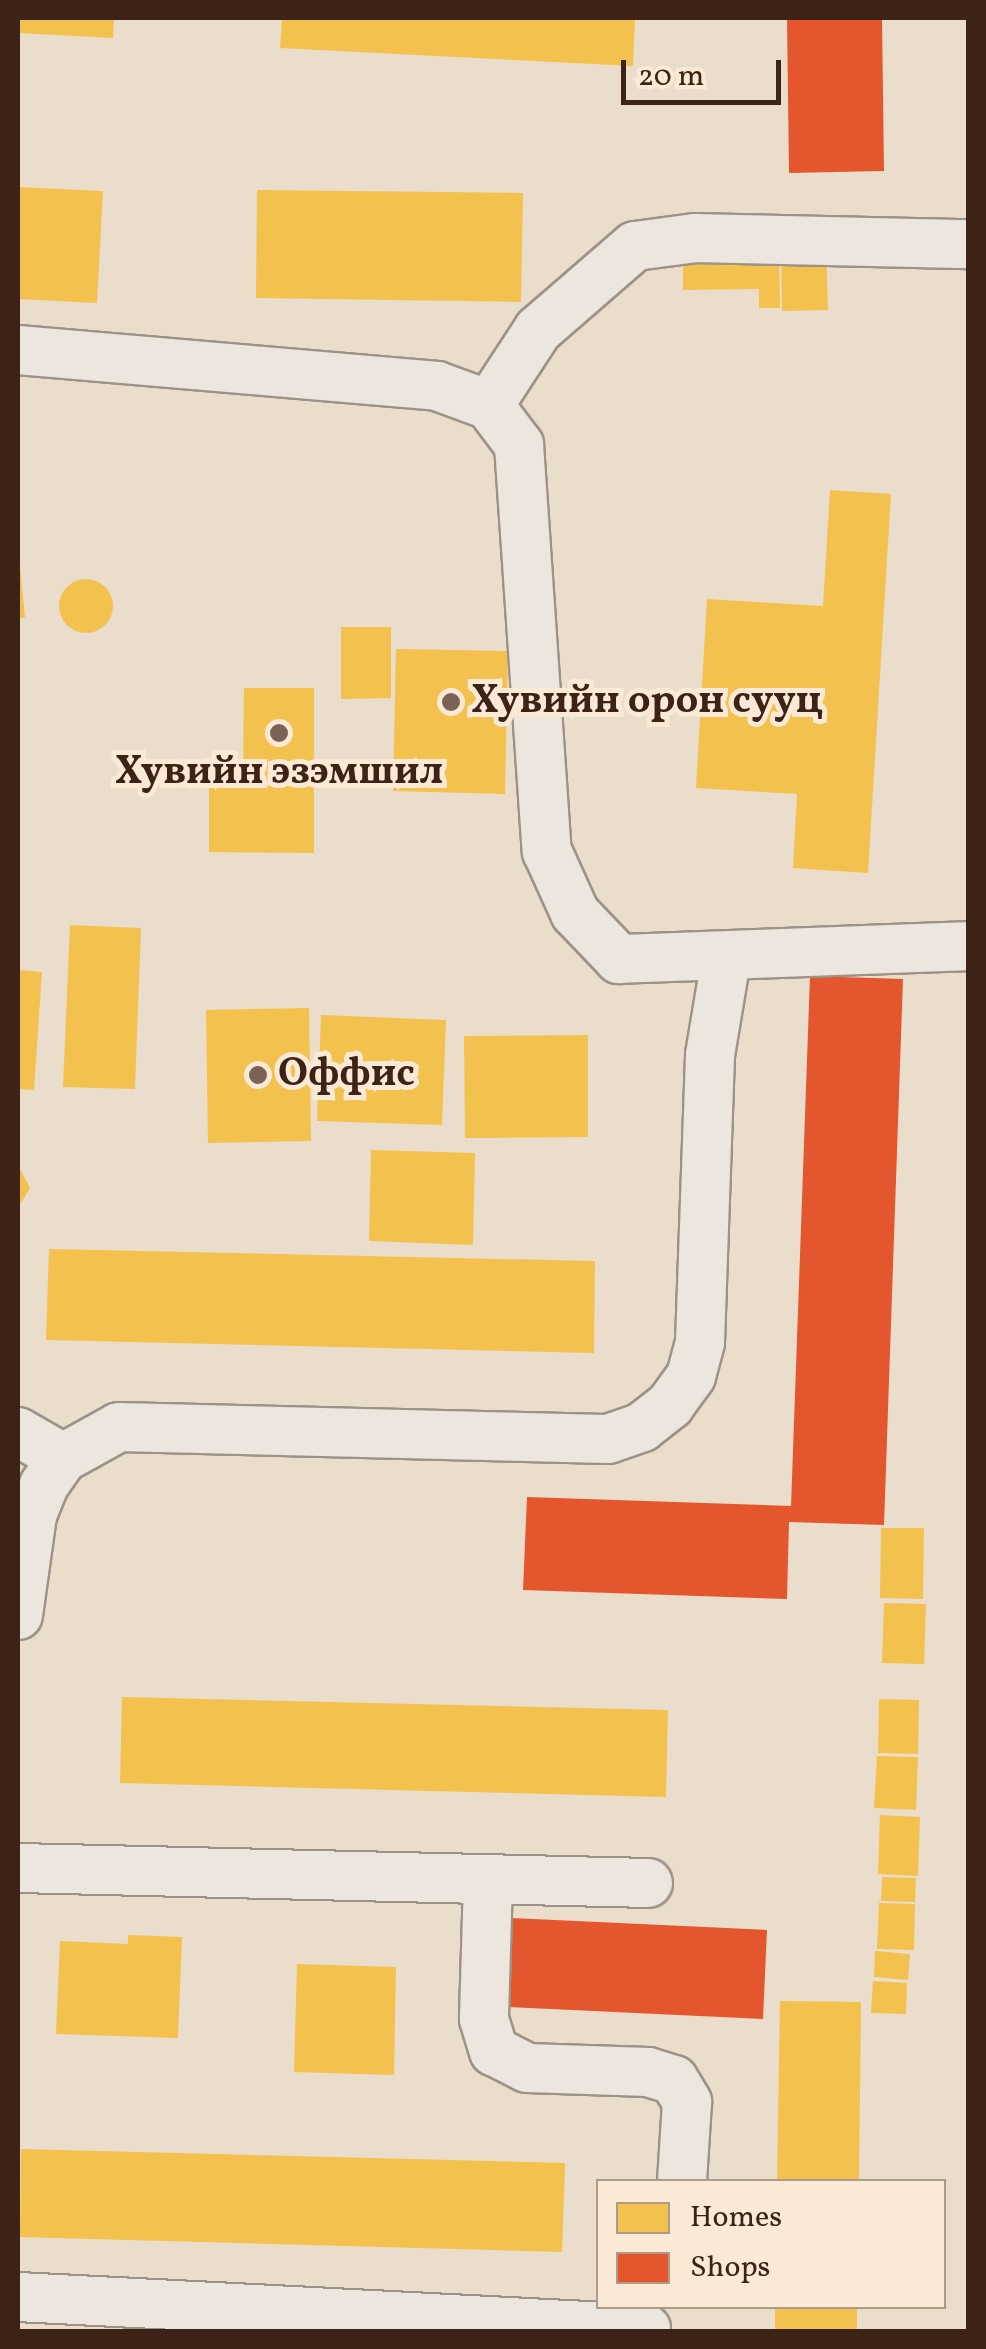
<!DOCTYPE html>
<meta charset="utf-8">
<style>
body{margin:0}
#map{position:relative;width:986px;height:2349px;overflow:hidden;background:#eaddcb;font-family:Vollkorn,serif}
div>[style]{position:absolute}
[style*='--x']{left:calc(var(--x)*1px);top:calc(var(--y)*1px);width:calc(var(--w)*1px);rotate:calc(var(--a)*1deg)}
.homes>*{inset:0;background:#f2c14e}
.round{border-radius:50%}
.shops>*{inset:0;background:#e4572e}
.roads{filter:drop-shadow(2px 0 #9d9287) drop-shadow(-2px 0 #9d9287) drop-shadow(0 2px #9d9287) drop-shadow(0 -2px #9d9287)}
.street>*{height:48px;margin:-24px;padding:0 24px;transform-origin:24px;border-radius:24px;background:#ede6de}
.dots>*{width:28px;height:28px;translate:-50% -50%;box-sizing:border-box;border:5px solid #faead5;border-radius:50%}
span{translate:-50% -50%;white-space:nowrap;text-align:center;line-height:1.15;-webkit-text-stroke:10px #faead5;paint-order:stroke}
.poi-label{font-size:40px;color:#3d2217;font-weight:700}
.left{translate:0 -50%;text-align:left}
.frame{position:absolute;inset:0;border:20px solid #3d2217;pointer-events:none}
.legend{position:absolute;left:596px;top:2179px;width:350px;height:130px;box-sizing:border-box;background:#faead5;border:2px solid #ae9a89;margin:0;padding:12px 18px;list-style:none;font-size:30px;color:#3d2217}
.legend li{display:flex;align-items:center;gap:20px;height:50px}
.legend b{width:50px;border:2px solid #ae9a89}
.scale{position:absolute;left:621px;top:60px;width:160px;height:45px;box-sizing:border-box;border:5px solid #3d2217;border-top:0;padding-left:12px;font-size:30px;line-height:35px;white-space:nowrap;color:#3d2217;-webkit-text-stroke:8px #faead5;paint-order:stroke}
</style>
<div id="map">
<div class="homes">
<i style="clip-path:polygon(18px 18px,114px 18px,113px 38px,18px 33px)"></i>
<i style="clip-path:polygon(282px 18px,635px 18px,633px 66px,280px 48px)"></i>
<i style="clip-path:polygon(18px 187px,103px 191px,97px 303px,18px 299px)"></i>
<i style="clip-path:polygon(257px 190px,523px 193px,521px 302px,256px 298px)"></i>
<i style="clip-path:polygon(826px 244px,828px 310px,782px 311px,781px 245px)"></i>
<i style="clip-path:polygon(779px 254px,780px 308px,759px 308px,759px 289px,683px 290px,683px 255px)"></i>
<i style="clip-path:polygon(830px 490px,891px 494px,868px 873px,793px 868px,797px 794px,696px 788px,707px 599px,823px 606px)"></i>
<i style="clip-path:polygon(18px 544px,25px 618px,18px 618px)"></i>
<i class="round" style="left:59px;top:579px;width:54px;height:54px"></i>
<i style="clip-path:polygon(341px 627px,391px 627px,391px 698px,341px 699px)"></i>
<i style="clip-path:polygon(396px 649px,508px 651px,505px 794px,393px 791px)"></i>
<i style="clip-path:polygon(244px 688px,314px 688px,314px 853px,209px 852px,209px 778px,243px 778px)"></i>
<i style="clip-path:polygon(70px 925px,141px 928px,135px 1089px,63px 1087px)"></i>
<i style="clip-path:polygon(18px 970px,42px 972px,34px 1090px,18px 1089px)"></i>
<i style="clip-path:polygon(309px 1008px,311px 1141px,208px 1143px,206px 1010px)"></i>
<i style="clip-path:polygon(321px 1015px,446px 1020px,442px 1125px,317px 1121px)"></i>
<i style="clip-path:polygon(588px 1035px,588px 1137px,465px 1138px,464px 1036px)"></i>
<i style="clip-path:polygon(371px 1150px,475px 1153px,473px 1245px,369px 1241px)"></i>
<i style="clip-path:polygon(18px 1165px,30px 1188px,18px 1208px)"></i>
<i style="clip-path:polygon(49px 1249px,595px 1261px,594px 1353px,46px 1340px)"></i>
<i style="clip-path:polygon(881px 1528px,924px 1528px,923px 1599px,880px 1598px)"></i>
<i style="clip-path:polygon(884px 1603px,926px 1604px,924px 1664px,882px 1663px)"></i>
<i style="clip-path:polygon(122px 1697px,668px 1710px,666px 1797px,120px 1783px)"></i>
<i style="clip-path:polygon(879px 1699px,919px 1700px,918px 1754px,878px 1753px)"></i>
<i style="clip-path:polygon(877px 1756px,918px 1757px,916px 1810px,874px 1808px)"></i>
<i style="clip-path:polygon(880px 1815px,920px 1817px,918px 1876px,878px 1874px)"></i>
<i style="clip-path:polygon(882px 1877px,916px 1878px,915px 1902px,881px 1901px)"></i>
<i style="clip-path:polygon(879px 1903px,915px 1904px,914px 1950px,877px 1949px)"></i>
<i style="clip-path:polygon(128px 1935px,182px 1937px,178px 2038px,56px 2034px,60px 1941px,128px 1944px)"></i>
<i style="clip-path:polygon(875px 1951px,910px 1954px,908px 1980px,874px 1977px)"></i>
<i style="clip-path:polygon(297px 1964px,396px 1967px,394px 2075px,294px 2072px)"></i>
<i style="clip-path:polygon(873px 1981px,907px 1983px,906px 2014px,871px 2013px)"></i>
<i style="clip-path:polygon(780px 2001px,861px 2002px,859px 2182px,777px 2182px)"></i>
<i style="clip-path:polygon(21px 2149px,565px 2163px,562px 2252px,20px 2237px)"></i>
<i style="clip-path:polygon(775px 2306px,857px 2306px,857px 2332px,775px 2332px)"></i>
</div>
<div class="shops">
<i style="clip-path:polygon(787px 18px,882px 18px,884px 171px,789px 173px)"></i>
<i style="clip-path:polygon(810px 976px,903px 979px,884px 1525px,789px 1522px,787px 1599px,523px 1590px,527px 1497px,791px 1506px)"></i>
<i style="clip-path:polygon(512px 1918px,767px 1930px,763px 2019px,507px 2007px)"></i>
</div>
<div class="roads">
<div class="street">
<i style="--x:18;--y:350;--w:421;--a:4.9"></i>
<i style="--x:437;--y:386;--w:55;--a:20.1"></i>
<i style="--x:489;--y:405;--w:50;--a:53.1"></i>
<i style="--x:519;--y:445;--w:407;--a:86.1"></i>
<i style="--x:547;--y:851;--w:68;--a:65.7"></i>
<i style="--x:575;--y:913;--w:64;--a:46.3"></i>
<i style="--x:619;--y:959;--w:349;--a:-2.1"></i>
<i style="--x:489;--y:405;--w:90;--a:-56.8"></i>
<i style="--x:538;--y:330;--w:128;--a:-40.9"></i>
<i style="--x:635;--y:246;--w:62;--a:-7.5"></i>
<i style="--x:696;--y:238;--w:272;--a:1.3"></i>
<i style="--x:18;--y:1432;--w:52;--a:30"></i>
<i style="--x:18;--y:1615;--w:101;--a:-82"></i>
<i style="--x:32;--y:1515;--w:32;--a:-68"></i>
<i style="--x:44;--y:1485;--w:33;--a:-55"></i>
<i style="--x:63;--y:1458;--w:64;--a:-29"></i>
<i style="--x:119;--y:1427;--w:489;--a:1.4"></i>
<i style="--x:608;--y:1439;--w:36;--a:-19"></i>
<i style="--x:642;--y:1427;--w:36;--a:-38"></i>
<i style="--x:670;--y:1405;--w:36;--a:-54"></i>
<i style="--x:691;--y:1376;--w:35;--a:-75"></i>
<i style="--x:700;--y:1342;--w:287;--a:-88"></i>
<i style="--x:710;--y:1055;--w:97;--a:-80.5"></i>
<i style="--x:18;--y:1868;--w:630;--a:1.36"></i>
<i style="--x:488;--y:1881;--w:138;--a:91.7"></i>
<i style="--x:484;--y:2019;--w:34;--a:73"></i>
<i style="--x:494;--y:2051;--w:37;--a:27"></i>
<i style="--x:527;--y:2068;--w:121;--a:1.9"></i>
<i style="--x:648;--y:2072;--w:27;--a:17"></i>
<i style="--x:674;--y:2080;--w:26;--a:59"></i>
<i style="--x:687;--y:2102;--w:80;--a:93.6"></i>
<i style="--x:18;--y:2297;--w:629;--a:2.92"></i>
</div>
</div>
<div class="dots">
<i style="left:451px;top:702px;background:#7a6356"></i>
<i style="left:279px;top:733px;background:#7a6356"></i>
<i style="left:258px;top:1075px;background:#7a6356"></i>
</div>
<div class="poi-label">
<span class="left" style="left:471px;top:702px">Хувийн орон сууц</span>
<span style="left:279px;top:773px">Хувийн эзэмшил</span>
<span class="left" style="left:278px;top:1075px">Оффис</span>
</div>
<div class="frame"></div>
<ul class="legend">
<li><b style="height:28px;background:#f2c14e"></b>Homes</li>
<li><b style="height:28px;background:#e4572e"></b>Shops</li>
</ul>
<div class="scale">20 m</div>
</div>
